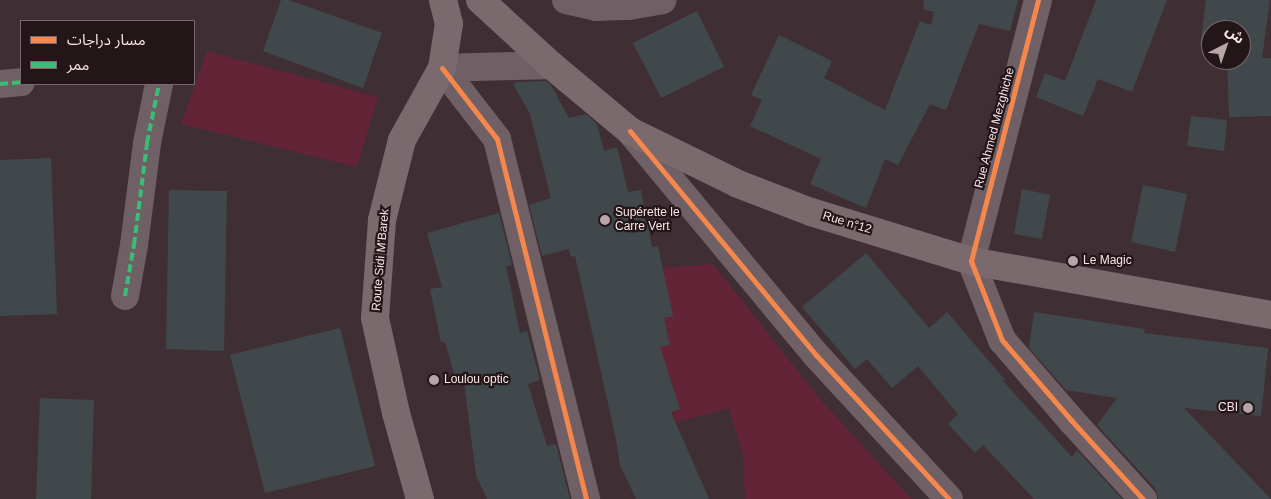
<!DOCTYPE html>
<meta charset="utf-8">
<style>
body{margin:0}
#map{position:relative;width:1271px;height:499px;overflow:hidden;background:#3f2f34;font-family:Helvetica,"Noto Sans Arabic",sans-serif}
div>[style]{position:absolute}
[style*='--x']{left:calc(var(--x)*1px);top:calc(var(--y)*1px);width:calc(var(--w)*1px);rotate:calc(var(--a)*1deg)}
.green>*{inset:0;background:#632438}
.building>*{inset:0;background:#41484b}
.street>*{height:28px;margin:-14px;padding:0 14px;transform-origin:14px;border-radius:14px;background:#6e6064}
.secondary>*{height:28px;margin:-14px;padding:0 14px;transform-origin:14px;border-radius:14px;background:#7a6a6e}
.quiet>*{height:4px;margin-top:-2px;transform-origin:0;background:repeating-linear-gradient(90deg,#3abd76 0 8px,transparent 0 12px)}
.cycleway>*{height:5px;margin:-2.5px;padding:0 2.5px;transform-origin:2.5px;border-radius:2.5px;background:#f5874c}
.dots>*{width:14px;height:14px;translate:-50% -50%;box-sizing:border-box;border:2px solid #231619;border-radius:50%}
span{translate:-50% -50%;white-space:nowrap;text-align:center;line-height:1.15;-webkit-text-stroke:4.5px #231619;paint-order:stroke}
.street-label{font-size:12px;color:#f9e5e9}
.poi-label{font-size:12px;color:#f9e5e9}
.left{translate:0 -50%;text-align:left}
.right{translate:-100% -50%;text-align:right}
.legend{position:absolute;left:20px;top:20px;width:175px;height:65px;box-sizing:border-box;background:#231619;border:1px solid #79696c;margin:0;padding:6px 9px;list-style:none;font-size:15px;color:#f9e5e9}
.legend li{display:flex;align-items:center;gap:10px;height:25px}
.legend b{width:25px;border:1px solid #79696c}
.north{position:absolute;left:1201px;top:20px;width:50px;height:50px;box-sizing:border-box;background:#231619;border:1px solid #79696c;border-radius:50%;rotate:41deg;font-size:14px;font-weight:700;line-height:20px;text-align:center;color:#f9e5e9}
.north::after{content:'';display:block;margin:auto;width:18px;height:22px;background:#b8a5aa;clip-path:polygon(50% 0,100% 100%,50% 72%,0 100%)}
</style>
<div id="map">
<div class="green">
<i style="clip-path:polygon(207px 51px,378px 97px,357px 167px,181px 124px)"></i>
<i style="clip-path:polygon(713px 264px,819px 398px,911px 499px,745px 499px,743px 455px,729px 408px,675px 423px,637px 270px)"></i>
</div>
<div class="building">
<i style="clip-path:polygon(281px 0,289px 0,382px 33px,363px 88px,263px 51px)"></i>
<i style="clip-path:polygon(924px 0,1018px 0,1010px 31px,979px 24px,946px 110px,930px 104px,898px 165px,885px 159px,866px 208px,810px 184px,821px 159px,750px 126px,762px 100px,751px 95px,779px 35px,832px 61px,824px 78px,885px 110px,920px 21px,931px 25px,934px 12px,923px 9px)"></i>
<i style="clip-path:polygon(1096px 0,1167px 0,1132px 92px,1098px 79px,1083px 116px,1036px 97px,1045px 73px,1065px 81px)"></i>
<i style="clip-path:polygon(1206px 0,1270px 0,1262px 58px,1271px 58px,1271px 116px,1229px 117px,1227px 60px,1241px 60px,1241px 30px,1211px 30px,1211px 48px,1200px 46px)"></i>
<i style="clip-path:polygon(697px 11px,724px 67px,661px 98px,633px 43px)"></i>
<i style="clip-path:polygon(546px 81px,551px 85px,569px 118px,586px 114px,597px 124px,604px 151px,617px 147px,628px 192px,641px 190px,652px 247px,658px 246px,673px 316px,664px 318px,670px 345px,660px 347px,680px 409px,671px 412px,709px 499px,636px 499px,620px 465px,616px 439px,575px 256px,571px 257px,569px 249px,542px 256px,529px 205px,551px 198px,530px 114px,513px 84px,518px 82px)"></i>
<i style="clip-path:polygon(1191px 116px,1227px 120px,1224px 151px,1187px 146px)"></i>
<i style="clip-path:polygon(51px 158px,57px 314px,0 316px,0 160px)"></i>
<i style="clip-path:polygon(1143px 185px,1187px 194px,1175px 252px,1131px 242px)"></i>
<i style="clip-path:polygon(1022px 189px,1050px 195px,1042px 239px,1014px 234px)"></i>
<i style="clip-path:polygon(169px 190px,227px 191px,224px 351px,166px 349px)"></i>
<i style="clip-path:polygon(499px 213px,512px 265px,506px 266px,520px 333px,527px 331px,540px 380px,528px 384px,547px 446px,556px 444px,570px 499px,487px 499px,476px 475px,463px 375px,455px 377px,445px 342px,441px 343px,430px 289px,442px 287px,427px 233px)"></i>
<i style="clip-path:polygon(866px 253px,929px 328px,947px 312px,1006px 381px,1002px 380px,1072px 457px,1077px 450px,1122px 499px,1034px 499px,983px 445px,975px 453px,948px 424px,958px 414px,918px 366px,892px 388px,867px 359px,855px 369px,802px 307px)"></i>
<i style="clip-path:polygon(1034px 312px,1145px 329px,1144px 333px,1268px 348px,1261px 416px,1184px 408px,1271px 499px,1158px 499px,1155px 488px,1097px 425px,1117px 398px,1066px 390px,1029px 348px)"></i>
<i style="clip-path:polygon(340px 328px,375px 466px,265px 493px,230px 355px)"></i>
<i style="clip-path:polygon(40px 398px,94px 400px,91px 499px,36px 499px)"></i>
</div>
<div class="street">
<i style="--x:566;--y:0;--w:31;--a:13"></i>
<i style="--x:596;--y:7;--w:33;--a:-2"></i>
<i style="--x:629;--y:6;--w:34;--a:-10"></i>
<i style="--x:1038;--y:0;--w:269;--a:104.4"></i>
<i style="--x:971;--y:261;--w:85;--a:68.6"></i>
<i style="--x:1002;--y:340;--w:106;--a:49.2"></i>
<i style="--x:1071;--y:420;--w:107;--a:47.7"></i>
<i style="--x:442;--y:68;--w:90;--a:52.2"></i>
<i style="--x:497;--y:139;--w:371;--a:76.1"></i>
<i style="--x:442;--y:68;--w:109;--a:-1.6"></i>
<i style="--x:0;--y:84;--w:21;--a:-5"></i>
<i style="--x:630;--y:131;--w:291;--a:50.3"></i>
<i style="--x:816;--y:355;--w:196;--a:47.3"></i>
<i style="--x:125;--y:296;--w:52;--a:-80"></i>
<i style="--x:134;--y:245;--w:103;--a:-82.7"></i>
<i style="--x:147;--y:143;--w:60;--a:-78.5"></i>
</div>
<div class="secondary">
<i style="--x:480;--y:0;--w:96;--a:42.5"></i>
<i style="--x:551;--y:65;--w:103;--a:39.9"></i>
<i style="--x:630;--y:131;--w:120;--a:26.1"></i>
<i style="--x:738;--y:184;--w:78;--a:21"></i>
<i style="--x:811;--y:212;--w:167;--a:17"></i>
<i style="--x:971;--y:261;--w:305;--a:10.2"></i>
<i style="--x:420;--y:499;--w:89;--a:-105.6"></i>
<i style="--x:396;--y:413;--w:97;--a:-102.5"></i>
<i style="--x:375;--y:318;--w:98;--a:-85.9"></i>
<i style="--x:382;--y:220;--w:82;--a:-76"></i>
<i style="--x:402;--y:140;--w:82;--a:-60.9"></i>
<i style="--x:442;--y:68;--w:45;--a:-81"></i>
<i style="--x:449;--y:24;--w:25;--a:-104"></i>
</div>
<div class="quiet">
<i style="--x:0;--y:84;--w:21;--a:-5"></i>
<i style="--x:125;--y:296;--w:52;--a:-80"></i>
<i style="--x:134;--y:245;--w:103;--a:-82.7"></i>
<i style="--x:147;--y:143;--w:60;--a:-78.5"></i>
</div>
<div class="cycleway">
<i style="--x:1038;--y:0;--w:269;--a:104.4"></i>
<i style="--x:971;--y:261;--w:85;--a:68.6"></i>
<i style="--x:1002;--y:340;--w:106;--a:49.2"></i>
<i style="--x:1071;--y:420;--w:107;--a:47.7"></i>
<i style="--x:442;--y:68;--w:90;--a:52.2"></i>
<i style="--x:497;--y:139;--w:371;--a:76.1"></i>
<i style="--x:630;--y:131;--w:291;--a:50.3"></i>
<i style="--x:816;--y:355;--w:196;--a:47.3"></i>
</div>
<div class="dots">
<i style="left:605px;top:220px;background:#b8a5aa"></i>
<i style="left:1073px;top:261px;background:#b8a5aa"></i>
<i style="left:434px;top:380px;background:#b8a5aa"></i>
<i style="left:1248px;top:408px;background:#b8a5aa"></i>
</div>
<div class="street-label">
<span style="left:995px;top:128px;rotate:-75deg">Rue Ahmed Mezghiche</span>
<span style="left:847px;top:223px;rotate:17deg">Rue n°12</span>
<span style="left:381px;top:260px;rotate:-85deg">Route Sidi M'Barek</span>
</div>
<div class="poi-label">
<span class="left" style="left:615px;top:220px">Supérette le<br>Carre Vert</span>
<span class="left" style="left:1083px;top:261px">Le Magic</span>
<span class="left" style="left:444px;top:380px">Loulou optic</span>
<span class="right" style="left:1238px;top:408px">CBI</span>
</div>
<ul class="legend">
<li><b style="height:6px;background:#f5874c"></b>مسار دراجات</li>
<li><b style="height:6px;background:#3abd76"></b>ممر</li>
</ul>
<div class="north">ش</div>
</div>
